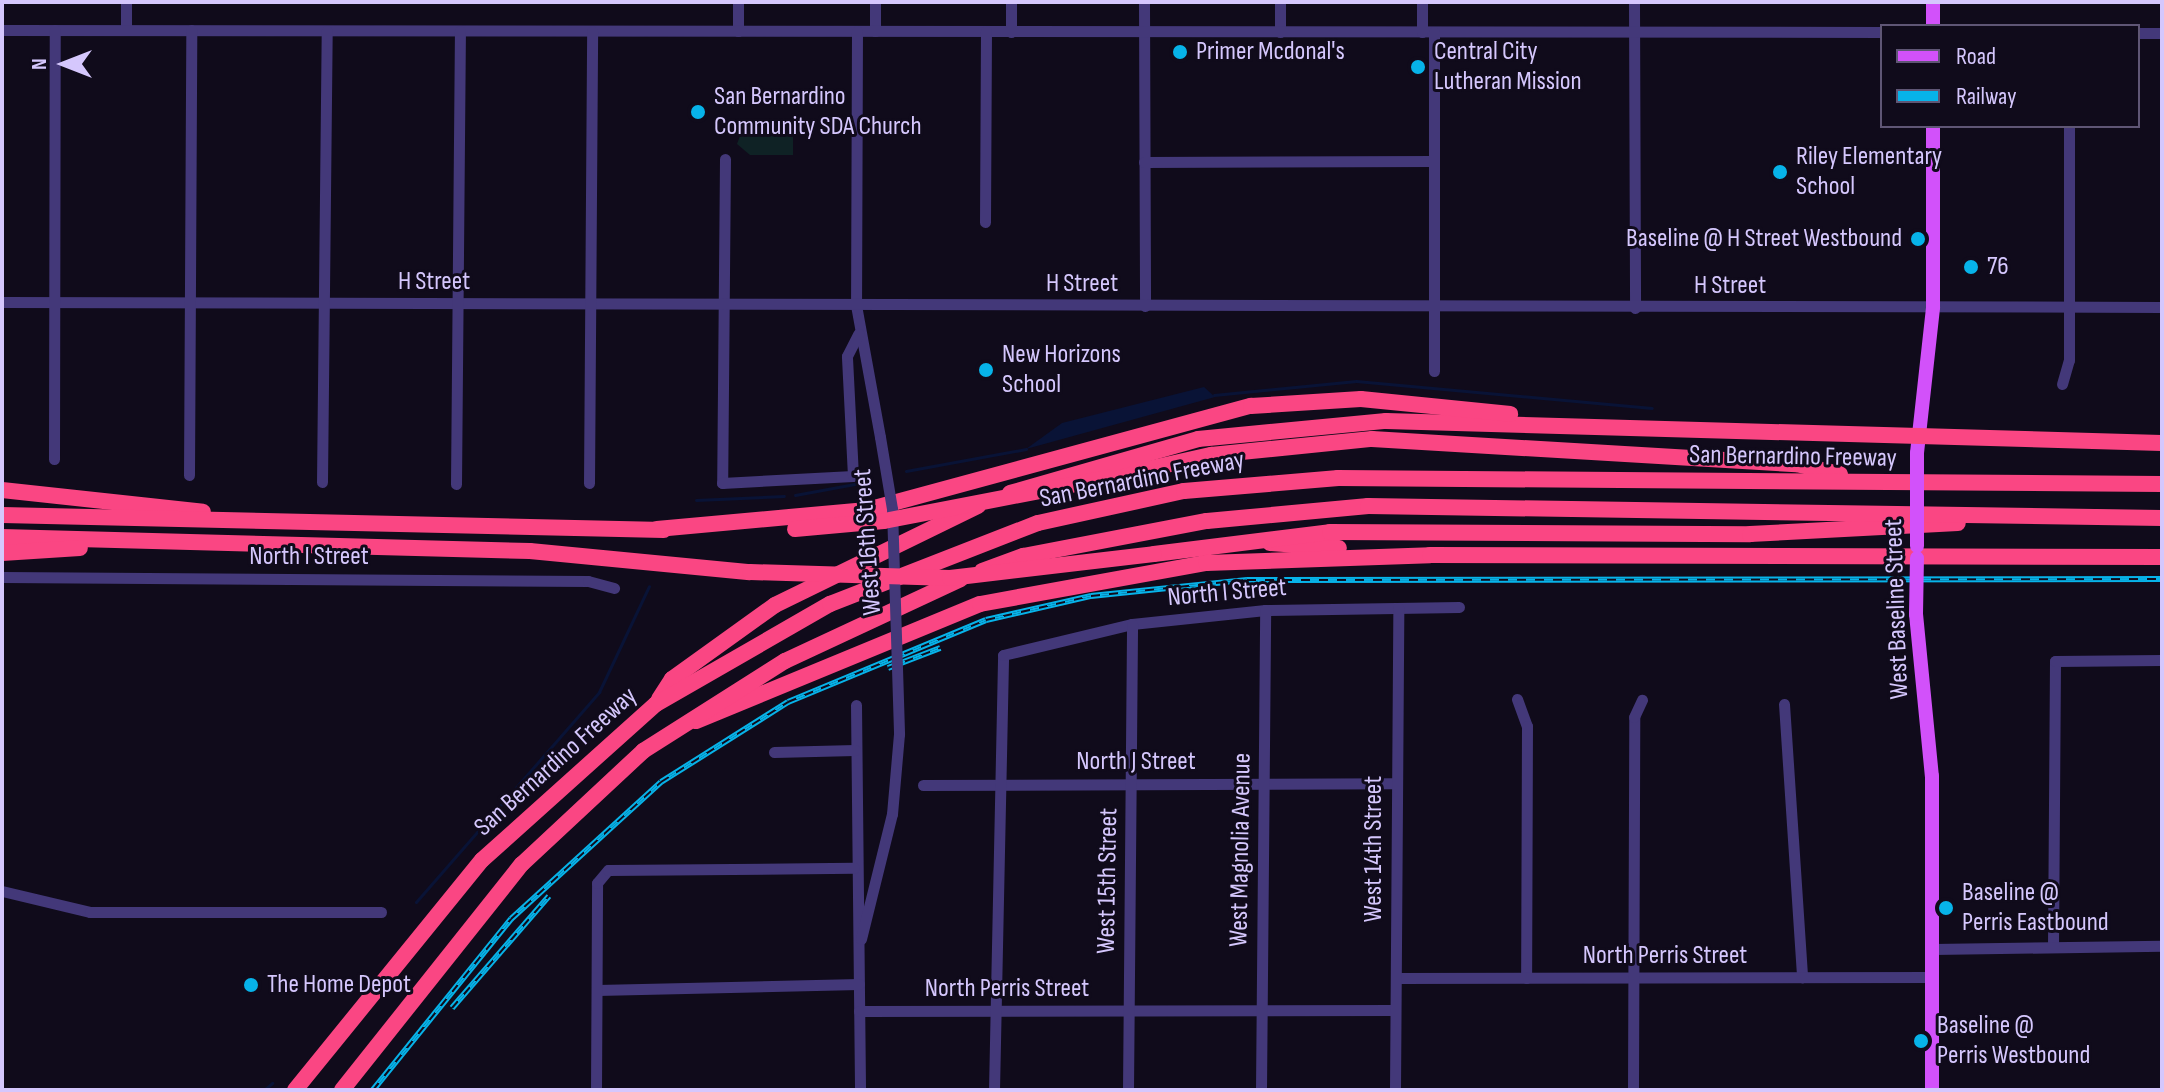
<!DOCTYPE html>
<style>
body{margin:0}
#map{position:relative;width:2164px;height:1092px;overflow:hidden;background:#100b1b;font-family:"Sofia Sans Condensed",sans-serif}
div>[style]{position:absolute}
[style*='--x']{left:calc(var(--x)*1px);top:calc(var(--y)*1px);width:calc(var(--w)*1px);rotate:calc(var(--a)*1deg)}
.green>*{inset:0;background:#0f2225}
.water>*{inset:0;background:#091336}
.stream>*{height:3px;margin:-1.5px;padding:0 1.5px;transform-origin:1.5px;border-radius:1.5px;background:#091336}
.minor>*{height:11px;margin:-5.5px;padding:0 5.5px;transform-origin:5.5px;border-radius:5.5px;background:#433879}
.major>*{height:14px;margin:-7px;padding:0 7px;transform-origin:7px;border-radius:7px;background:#d251fa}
.highway>*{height:16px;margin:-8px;padding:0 8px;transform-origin:8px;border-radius:8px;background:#fa4683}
.rail>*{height:6px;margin-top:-3px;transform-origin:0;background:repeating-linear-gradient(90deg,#100b1b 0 9px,#07b3e9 0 18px);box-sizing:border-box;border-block:2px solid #07b3e9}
.minor-bridge>*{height:11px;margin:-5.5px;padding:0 5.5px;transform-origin:5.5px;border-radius:5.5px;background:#433879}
.major-bridge>*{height:14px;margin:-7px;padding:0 7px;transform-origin:7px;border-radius:7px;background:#d251fa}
.highway-bridge>*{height:16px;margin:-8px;padding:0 8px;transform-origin:8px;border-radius:8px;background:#fa4683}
.dots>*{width:22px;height:22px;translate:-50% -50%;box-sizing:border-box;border:4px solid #100b1b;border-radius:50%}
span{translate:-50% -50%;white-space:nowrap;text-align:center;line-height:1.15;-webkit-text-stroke:6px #100b1b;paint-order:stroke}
.poi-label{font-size:26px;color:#d5c7fd}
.left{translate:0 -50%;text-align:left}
.right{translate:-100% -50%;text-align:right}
.street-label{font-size:26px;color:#d5c7fd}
.frame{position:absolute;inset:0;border:4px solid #d5c7fd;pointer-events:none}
.legend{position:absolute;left:1880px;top:24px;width:260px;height:104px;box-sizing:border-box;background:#100b1b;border:2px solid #5f5675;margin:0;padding:10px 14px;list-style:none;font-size:24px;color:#d5c7fd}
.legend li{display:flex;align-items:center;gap:16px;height:40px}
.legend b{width:40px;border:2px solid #5f5675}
.north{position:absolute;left:24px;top:24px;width:80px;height:80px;-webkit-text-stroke:6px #100b1b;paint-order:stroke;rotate:270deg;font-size:22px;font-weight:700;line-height:32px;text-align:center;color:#d5c7fd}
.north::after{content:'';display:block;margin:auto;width:28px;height:36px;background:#d5c7fd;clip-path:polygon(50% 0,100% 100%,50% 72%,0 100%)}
</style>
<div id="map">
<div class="green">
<i style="clip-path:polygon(744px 125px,793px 125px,793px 155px,750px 155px,737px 144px)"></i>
</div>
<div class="water">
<i style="clip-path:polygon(1204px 387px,1215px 397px,1026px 449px,1062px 423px)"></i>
</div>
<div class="stream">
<i style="--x:1214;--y:395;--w:143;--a:-5.6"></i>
<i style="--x:1356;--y:381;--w:297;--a:5.2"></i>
<i style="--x:906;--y:471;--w:122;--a:-10.4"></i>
<i style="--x:795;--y:495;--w:77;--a:-10.4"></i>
<i style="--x:696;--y:500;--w:88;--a:-2.6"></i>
<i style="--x:416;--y:902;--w:279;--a:-48.9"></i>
<i style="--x:599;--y:692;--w:117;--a:-64.7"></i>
<i style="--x:264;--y:1090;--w:11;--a:-41"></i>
</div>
<div class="minor">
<i style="--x:126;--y:2;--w:28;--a:90"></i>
<i style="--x:738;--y:2;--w:29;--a:90"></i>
<i style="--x:875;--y:2;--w:29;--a:90"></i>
<i style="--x:1011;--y:2;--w:30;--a:90"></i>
<i style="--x:1144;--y:2;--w:304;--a:89.8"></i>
<i style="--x:1280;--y:2;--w:30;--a:90"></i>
<i style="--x:1634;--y:2;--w:306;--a:89.8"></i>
<i style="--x:2;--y:30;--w:1880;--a:0.06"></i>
<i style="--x:857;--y:31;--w:274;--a:90.2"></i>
<i style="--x:856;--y:305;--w:134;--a:79.7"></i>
<i style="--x:1422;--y:32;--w:30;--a:-90"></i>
<i style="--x:2138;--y:33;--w:24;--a:0"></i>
<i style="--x:725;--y:159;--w:324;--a:90.5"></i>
<i style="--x:722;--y:483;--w:131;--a:-3.1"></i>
<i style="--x:853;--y:476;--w:120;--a:-92.9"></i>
<i style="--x:847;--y:356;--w:25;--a:-63"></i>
<i style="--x:1144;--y:162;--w:290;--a:-0.2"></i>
<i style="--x:985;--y:222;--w:191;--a:-89.7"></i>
<i style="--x:2;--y:302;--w:2160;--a:0.13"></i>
<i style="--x:1434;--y:371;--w:339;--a:-90"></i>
<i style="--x:2062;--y:384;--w:25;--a:-74"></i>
<i style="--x:2069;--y:360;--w:234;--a:-90"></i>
<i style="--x:54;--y:459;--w:429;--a:-89.9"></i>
<i style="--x:189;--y:475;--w:445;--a:-89.7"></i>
<i style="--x:322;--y:482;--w:451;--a:-89.4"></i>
<i style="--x:589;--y:483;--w:452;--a:-89.6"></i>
<i style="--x:456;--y:484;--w:453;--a:-89.5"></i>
<i style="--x:2;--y:577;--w:586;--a:0.39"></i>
<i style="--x:588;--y:581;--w:27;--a:15"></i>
<i style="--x:1517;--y:699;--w:29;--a:70"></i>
<i style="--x:1527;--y:726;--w:252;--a:90.2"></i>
<i style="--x:1784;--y:704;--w:274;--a:86.2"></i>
<i style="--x:856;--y:705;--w:385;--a:89.4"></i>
<i style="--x:774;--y:752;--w:81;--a:-1.4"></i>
<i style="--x:923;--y:785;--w:473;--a:-0.2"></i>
<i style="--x:2;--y:891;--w:90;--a:13.4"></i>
<i style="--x:90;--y:912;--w:291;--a:0"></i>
<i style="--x:861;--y:939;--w:129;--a:-76.1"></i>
<i style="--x:892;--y:814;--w:80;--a:-85"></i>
<i style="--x:2053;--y:947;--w:286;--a:-89.6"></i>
<i style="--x:2055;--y:661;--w:107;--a:-0.5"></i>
<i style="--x:1933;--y:949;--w:229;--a:-0.8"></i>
<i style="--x:1397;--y:978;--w:536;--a:-0.11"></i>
<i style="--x:597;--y:990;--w:262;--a:-1.3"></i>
<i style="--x:859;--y:1011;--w:536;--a:-0.11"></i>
<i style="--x:596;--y:1090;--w:207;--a:-89.7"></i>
<i style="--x:597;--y:883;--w:17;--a:-50"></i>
<i style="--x:608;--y:870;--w:246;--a:-0.5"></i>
<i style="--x:994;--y:1090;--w:435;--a:-88.8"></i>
<i style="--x:1003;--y:655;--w:133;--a:-13.5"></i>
<i style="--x:1132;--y:624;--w:134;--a:-6"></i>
<i style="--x:1265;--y:610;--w:194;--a:-0.9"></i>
<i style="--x:1128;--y:1090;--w:466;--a:-89.5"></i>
<i style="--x:1261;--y:1090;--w:480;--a:-89.5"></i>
<i style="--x:1395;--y:1090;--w:482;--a:-89.6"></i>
<i style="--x:1633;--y:1090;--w:373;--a:-89.8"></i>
<i style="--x:1634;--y:717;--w:19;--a:-65"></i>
</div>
<div class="major">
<i style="--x:1933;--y:2;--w:24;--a:90"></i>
<i style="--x:1917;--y:453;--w:147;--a:-83.7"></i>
<i style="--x:1933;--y:307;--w:181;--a:-90"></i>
<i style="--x:1916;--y:614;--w:163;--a:84.4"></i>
<i style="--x:1932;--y:776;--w:314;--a:90"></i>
</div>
<div class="highway">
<i style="--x:1108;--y:478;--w:106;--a:-12.6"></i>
<i style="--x:1211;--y:455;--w:162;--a:-5.7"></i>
<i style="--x:1372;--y:439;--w:425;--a:3.4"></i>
<i style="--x:1796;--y:464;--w:45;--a:12.8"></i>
<i style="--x:2;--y:490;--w:202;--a:6.2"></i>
<i style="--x:1010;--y:493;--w:196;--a:-16"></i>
<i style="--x:1198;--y:439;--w:189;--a:-5.5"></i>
<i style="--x:1386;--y:421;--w:776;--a:1.62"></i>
<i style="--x:2;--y:515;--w:662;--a:1.3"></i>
<i style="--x:657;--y:529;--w:211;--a:-5.2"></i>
<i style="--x:867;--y:510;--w:398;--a:-15.2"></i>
<i style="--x:1251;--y:406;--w:110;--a:-3.6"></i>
<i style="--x:1361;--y:399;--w:150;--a:5.7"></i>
<i style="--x:795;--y:529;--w:89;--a:-5.1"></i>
<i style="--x:2;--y:537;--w:528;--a:1.52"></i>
<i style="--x:530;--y:551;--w:221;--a:5.5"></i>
<i style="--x:1270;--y:543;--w:69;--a:4.1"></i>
<i style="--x:2;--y:553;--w:78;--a:-3.7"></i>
<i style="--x:1154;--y:554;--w:177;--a:-7.1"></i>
<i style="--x:1330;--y:532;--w:420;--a:0.3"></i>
<i style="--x:1750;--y:534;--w:208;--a:-3"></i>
<i style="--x:982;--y:571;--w:44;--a:-20.1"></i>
<i style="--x:1023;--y:556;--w:187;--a:-10.8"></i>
<i style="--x:1207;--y:521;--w:162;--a:-5.3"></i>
<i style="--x:1368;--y:506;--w:794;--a:0.87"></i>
<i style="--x:659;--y:699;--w:24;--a:-57"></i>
<i style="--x:672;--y:679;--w:127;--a:-35.7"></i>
<i style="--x:775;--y:605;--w:226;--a:-26"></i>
<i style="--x:696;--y:721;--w:307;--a:-22.4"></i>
<i style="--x:980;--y:604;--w:230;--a:-10.3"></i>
<i style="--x:1206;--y:563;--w:224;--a:-2"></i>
<i style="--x:1430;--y:555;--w:732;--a:0.16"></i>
<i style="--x:295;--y:1090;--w:296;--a:-50.9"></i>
<i style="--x:482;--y:860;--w:234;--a:-41.9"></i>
<i style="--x:656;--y:704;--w:201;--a:-29.9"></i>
<i style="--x:830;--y:604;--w:223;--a:-21.3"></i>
<i style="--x:1038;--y:523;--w:149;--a:-12.4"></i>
<i style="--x:1184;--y:491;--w:155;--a:-4.8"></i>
<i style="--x:1338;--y:478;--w:824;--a:0.42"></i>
<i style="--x:342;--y:1090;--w:289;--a:-51.5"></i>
<i style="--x:522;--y:864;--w:166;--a:-43"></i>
<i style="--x:643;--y:751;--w:168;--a:-32.4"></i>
<i style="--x:785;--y:661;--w:194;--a:-25"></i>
</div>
<div class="rail">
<i style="--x:888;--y:668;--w:56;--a:-21"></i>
<i style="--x:452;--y:1008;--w:148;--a:-49.1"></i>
<i style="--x:373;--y:1090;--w:220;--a:-51.1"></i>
<i style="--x:511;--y:919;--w:203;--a:-42.4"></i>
<i style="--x:661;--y:782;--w:150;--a:-32.2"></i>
<i style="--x:788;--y:702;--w:214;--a:-22.5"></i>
<i style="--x:986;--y:620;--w:108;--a:-12.9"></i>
<i style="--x:1091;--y:596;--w:157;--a:-5.9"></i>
<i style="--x:1247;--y:580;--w:915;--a:-0.06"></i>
</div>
<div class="minor-bridge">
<i style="--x:880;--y:437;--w:73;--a:80.5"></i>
<i style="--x:892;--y:509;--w:225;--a:88.2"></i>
</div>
<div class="major-bridge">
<i style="--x:1917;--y:546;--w:93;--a:-90"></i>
<i style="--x:1916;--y:614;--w:56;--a:-89"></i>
</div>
<div class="highway-bridge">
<i style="--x:884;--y:521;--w:228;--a:-10.9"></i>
<i style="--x:750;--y:572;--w:200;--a:1.7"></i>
<i style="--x:950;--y:578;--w:205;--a:-6.7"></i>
</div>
<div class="dots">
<i style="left:1180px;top:52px;background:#07b3e9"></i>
<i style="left:1418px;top:67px;background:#07b3e9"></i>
<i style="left:698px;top:112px;background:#07b3e9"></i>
<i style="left:1780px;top:172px;background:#07b3e9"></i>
<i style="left:1918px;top:239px;background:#07b3e9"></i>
<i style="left:1971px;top:267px;background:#07b3e9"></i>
<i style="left:986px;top:370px;background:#07b3e9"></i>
<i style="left:1946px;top:908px;background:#07b3e9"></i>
<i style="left:251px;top:985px;background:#07b3e9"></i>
<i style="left:1921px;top:1041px;background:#07b3e9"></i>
</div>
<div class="poi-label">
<span class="left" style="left:1196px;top:52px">Primer Mcdonal's</span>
<span class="left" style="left:1434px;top:67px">Central City<br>Lutheran Mission</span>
<span class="left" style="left:714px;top:112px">San Bernardino<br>Community SDA Church</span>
<span class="left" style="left:1796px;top:172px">Riley Elementary<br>School</span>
<span class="right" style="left:1902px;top:239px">Baseline @ H Street Westbound</span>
<span class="left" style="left:1987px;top:267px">76</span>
<span class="left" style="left:1002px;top:370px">New Horizons<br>School</span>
<span class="left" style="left:1962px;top:908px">Baseline @<br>Perris Eastbound</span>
<span class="left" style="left:267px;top:985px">The Home Depot</span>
<span class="left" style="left:1937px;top:1041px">Baseline @<br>Perris Westbound</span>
</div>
<div class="street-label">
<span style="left:434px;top:282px">H Street</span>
<span style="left:1082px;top:284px">H Street</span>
<span style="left:1730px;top:286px">H Street</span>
<span style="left:1793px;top:457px;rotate:1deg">San Bernardino Freeway</span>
<span style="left:1142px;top:480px;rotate:-11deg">San Bernardino Freeway</span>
<span style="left:868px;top:542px;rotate:-94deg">West 16th Street</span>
<span style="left:309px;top:557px">North I Street</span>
<span style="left:1227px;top:593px;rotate:-5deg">North I Street</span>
<span style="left:1897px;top:609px;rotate:-92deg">West Baseline Street</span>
<span style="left:556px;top:762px;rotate:-42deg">San Bernardino Freeway</span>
<span style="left:1136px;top:762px">North J Street</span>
<span style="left:1374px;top:849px;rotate:-90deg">West 14th Street</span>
<span style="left:1241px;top:850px;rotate:-89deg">West Magnolia Avenue</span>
<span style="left:1108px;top:881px;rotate:-89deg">West 15th Street</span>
<span style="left:1665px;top:956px">North Perris Street</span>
<span style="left:1007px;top:989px">North Perris Street</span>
</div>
<div class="frame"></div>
<ul class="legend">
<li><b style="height:10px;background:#d251fa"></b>Road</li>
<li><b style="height:10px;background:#07b3e9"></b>Railway</li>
</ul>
<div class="north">N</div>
</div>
